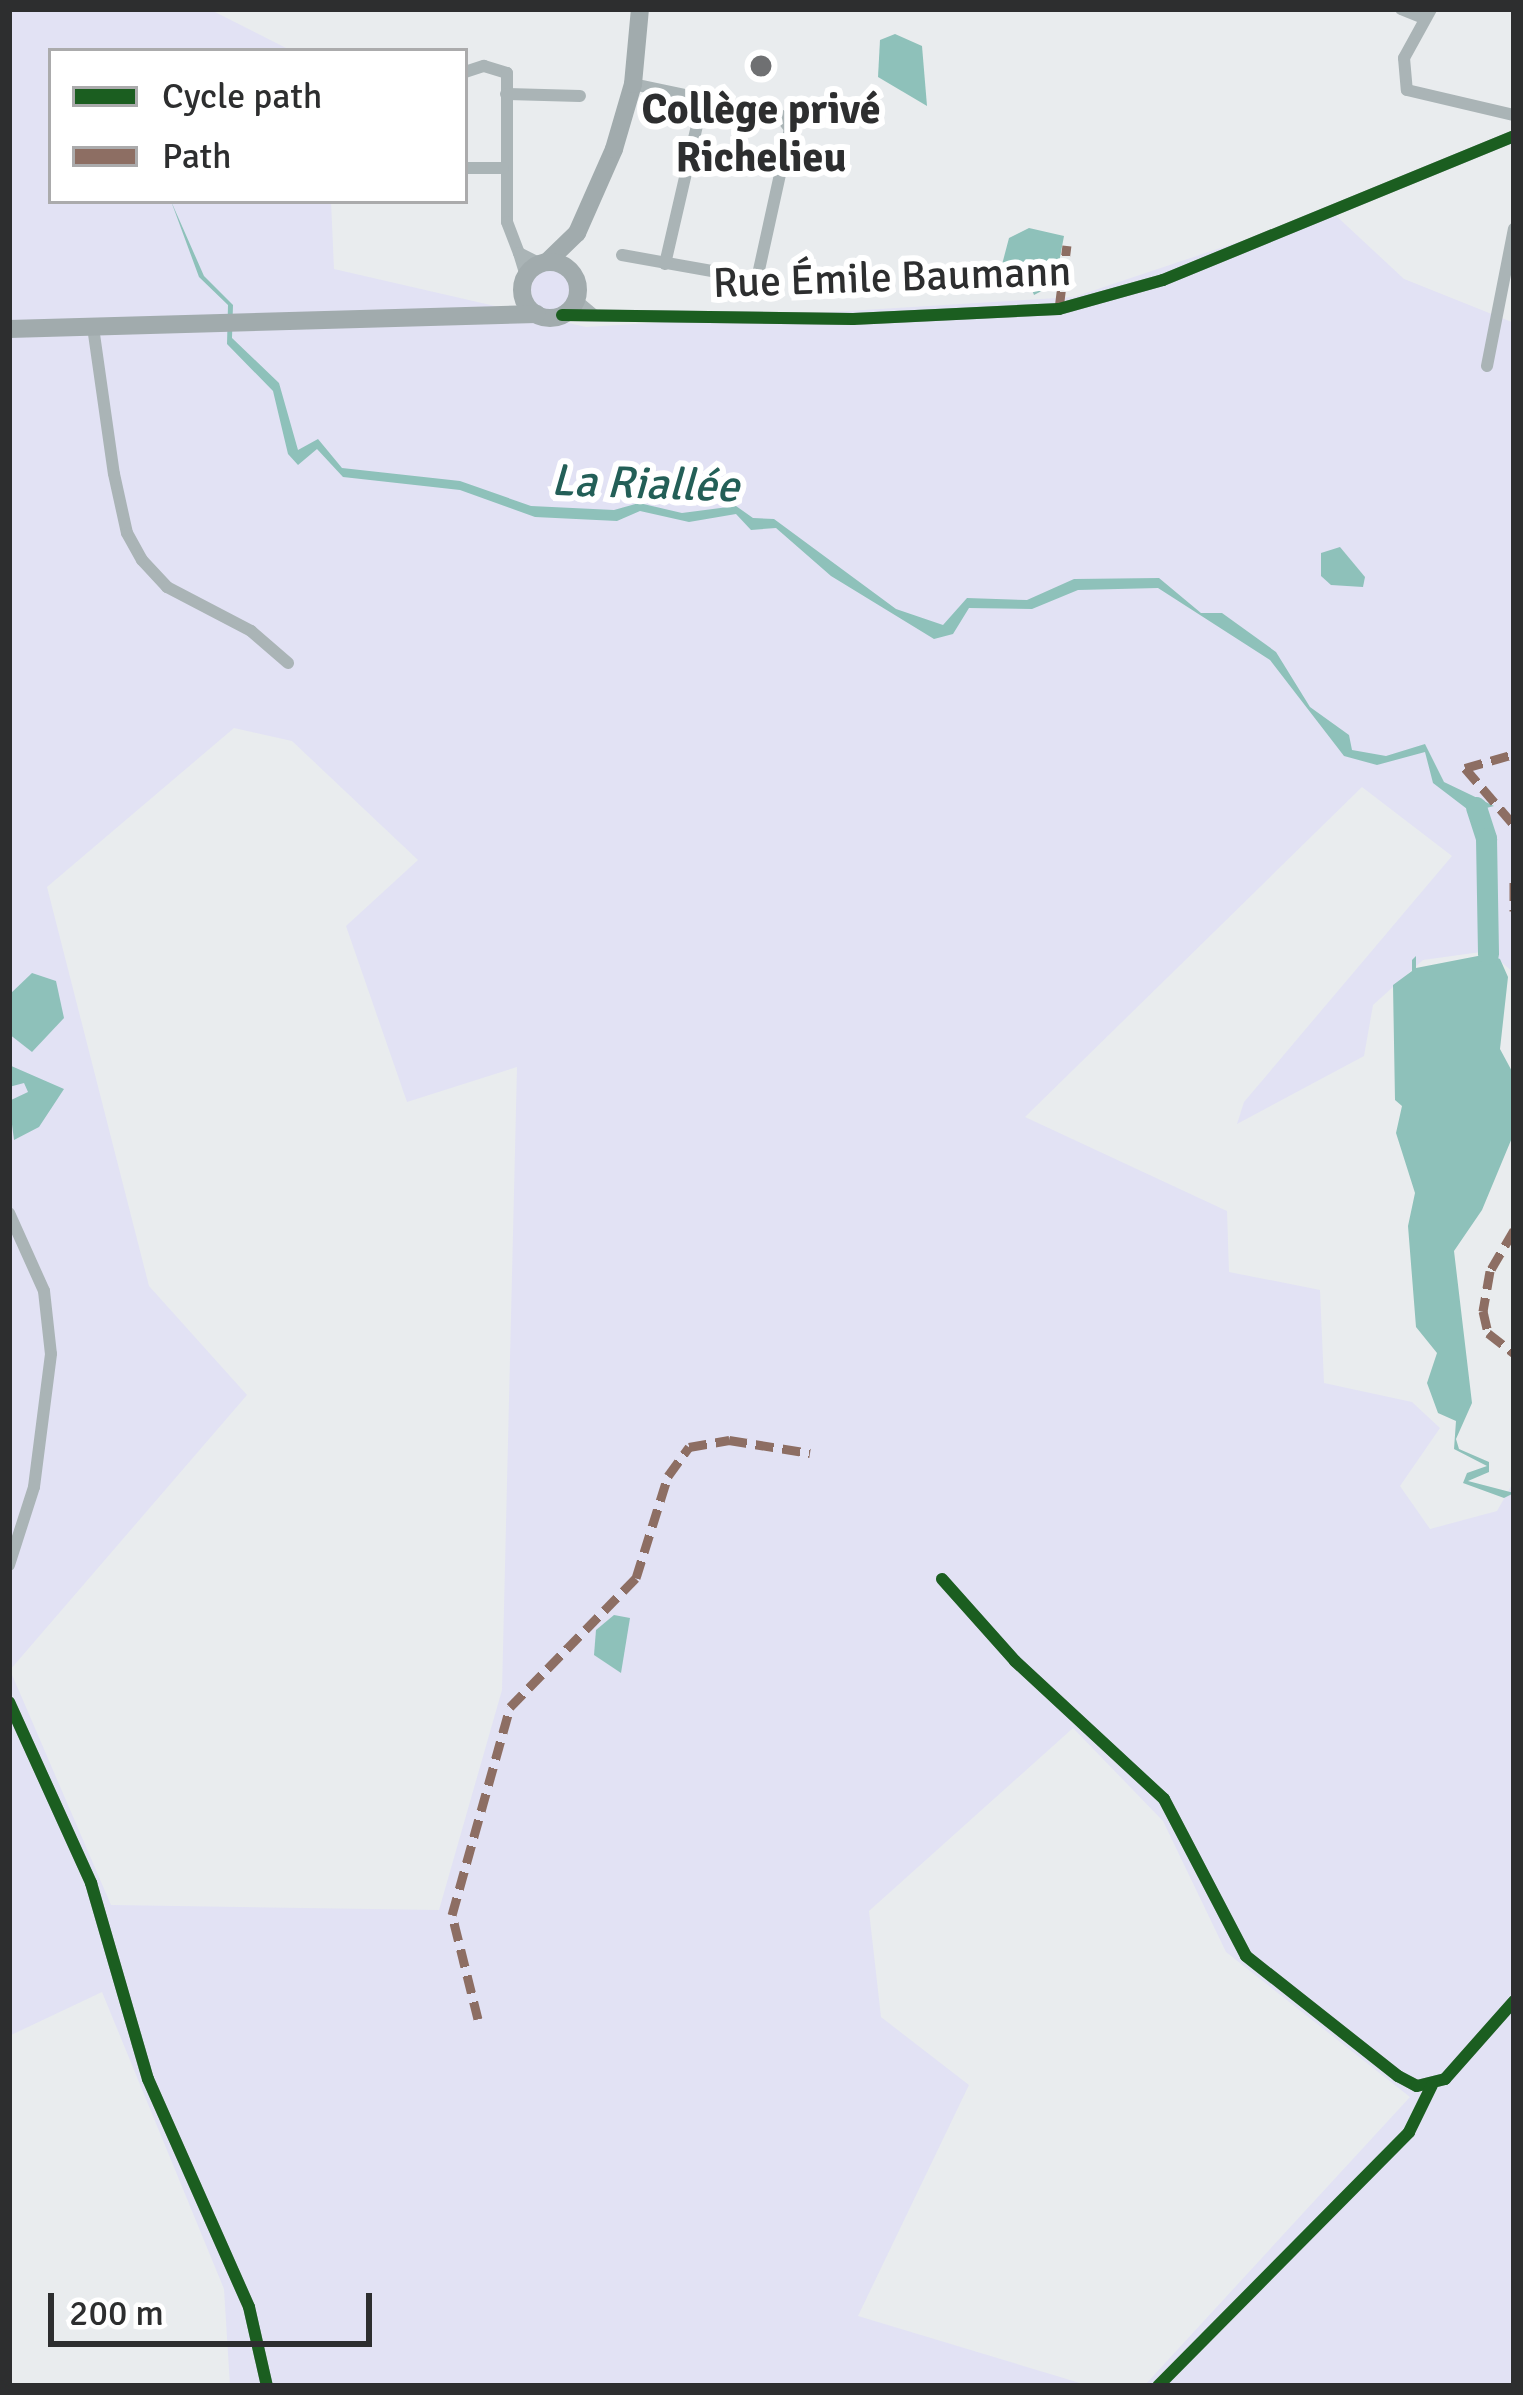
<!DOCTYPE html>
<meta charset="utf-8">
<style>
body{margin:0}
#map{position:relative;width:1523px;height:2395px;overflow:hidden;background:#e9ecee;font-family:Signika,sans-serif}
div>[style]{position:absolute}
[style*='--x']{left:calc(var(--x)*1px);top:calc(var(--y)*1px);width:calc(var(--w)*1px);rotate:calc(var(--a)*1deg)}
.green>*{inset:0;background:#e2e2f4}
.round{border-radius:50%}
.water>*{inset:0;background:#8ec1ba}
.river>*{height:21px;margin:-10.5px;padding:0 10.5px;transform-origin:10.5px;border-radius:10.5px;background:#8ec1ba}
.minor>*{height:12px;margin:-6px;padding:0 6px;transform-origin:6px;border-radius:6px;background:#aab4b6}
.primary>*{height:18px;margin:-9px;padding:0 9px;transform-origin:9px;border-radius:9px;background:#a1abad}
.primary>.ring{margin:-9px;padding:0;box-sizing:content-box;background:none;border:18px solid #a1abad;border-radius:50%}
.quiet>*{height:9px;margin-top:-4.5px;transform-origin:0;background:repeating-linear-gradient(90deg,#8d6e63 0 18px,transparent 0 27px)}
.cycleway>*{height:12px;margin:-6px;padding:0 6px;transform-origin:6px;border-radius:6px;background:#1b5e20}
.dots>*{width:33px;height:33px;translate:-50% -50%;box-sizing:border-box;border:6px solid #fff;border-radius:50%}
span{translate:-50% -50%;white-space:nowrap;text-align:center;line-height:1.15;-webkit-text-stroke:12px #fff;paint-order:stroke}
.poi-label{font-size:42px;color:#2d2e2f;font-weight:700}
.street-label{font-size:42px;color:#2d2e2f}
.water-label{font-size:45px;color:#235f57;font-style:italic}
.frame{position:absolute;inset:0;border:12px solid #2d2e2f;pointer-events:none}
.legend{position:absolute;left:48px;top:48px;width:420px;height:156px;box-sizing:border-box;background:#fff;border:3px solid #ababac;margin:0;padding:15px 21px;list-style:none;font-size:36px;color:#2d2e2f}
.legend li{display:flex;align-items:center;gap:24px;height:60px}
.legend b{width:60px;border:3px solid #ababac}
.scale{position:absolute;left:48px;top:2293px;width:324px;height:54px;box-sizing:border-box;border:6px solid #2d2e2f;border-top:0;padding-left:15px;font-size:36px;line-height:42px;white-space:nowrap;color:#2d2e2f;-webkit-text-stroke:9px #fff;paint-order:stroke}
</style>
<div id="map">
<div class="green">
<i style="clip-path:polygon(evenodd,9px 9px,209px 9px,292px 51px,51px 51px,51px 201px,331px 201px,334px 269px,586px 327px,1074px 297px,1331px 211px,1404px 279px,1514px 323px,1513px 972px,1488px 951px,1423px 960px,1373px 1005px,1364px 1056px,1237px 1124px,1244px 1102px,1452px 856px,1362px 787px,1025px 1117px,1227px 1211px,1229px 1272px,1320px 1290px,1324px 1383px,1412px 1402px,1440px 1428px,1400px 1486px,1430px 1529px,1497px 1511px,1514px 1481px,1514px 2386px,1144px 2386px,1410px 2097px,1226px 1952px,1163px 1821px,1073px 1728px,869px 1911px,881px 2017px,969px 2085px,858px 2316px,1090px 2386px,230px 2386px,224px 2289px,102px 1992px,9px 2036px,9px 9px,234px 728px,292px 741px,418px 860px,346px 926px,407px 1102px,517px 1067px,502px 1690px,439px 1910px,111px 1905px,10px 1670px,247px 1395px,149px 1286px,47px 887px,234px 728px)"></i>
<i class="round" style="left:531px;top:269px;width:42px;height:42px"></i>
</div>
<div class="water">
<i style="clip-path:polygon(895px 34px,922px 46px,927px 106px,878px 77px,880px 40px)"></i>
<i style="clip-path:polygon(171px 201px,204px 276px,233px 305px,232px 338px,279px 383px,298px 450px,318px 439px,342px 468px,460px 481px,531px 506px,614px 510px,639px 503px,682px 513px,736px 506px,753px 518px,774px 519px,896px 609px,943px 625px,967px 598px,1027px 600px,1074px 579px,1159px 578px,1201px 613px,1222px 613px,1276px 652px,1310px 707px,1349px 735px,1352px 750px,1386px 756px,1425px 744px,1444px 782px,1494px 806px,1471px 812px,1433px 783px,1425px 752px,1377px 765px,1344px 756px,1270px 660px,1158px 588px,1078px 590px,1032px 609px,969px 608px,953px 634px,934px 639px,831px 576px,776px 528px,751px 530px,736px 514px,689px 522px,640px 511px,617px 521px,535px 517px,460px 490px,343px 477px,317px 449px,298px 465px,288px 454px,273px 391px,227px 344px,228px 305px,199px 277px)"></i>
<i style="clip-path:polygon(1029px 228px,1064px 236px,1055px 284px,1034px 295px,1027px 277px,1011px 282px,999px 276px,1009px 238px)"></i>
<i style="clip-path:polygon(1340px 547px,1365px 577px,1363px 587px,1331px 585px,1321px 576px,1321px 553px)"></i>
<i style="clip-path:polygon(1488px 954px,1500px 959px,1508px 977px,1500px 1049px,1514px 1075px,1514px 1133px,1482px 1210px,1454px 1251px,1472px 1403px,1456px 1439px,1459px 1449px,1489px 1462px,1489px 1472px,1468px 1481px,1514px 1493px,1504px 1498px,1463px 1483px,1467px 1473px,1487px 1466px,1454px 1449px,1456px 1421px,1438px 1413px,1427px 1383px,1437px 1353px,1416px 1327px,1408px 1226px,1415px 1193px,1396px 1133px,1402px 1106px,1395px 1100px,1393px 985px,1412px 971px,1412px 960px,1416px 956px,1416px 968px)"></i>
<i style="clip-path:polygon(32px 973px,56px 981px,64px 1018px,32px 1052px,9px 1034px,9px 995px)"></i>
<i style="clip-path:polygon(9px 1065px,64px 1089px,39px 1127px,14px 1140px,9px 1101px,28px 1092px,24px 1083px,9px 1087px)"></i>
<i style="clip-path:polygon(614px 1615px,630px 1618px,621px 1673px,594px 1655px,596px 1630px)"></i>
</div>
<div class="river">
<i style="--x:1476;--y:807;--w:33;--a:72"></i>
<i style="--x:1486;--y:838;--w:116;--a:89"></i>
</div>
<div class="minor">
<i style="--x:1401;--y:9;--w:24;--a:22"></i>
<i style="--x:1431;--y:9;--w:56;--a:118.9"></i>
<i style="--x:1404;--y:58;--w:32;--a:85"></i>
<i style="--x:1407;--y:90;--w:110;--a:13.2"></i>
<i style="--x:465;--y:72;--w:20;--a:-18"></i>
<i style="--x:484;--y:66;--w:24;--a:17"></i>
<i style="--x:507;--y:73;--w:149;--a:90"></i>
<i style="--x:507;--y:222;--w:33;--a:69"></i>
<i style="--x:506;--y:94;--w:74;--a:1.5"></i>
<i style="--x:465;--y:168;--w:38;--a:0"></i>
<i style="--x:622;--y:255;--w:137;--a:10.1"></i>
<i style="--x:757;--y:279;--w:154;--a:-77.6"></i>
<i style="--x:790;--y:129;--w:17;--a:-126"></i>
<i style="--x:780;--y:115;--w:150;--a:-168.1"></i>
<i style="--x:665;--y:264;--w:168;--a:-77"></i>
<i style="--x:526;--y:276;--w:24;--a:-107"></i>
<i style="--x:519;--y:253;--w:25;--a:27"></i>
<i style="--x:576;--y:300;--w:23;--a:40"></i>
<i style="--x:562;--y:315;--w:291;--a:0.8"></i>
<i style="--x:853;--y:319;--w:206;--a:-2.8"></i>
<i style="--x:1059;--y:309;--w:108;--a:-15.6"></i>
<i style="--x:1163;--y:280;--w:379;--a:-22.3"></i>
<i style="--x:93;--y:327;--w:148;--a:81.9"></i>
<i style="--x:114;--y:474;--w:60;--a:77.6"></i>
<i style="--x:127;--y:533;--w:31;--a:61"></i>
<i style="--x:142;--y:560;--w:37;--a:47"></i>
<i style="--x:167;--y:587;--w:95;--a:27.6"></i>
<i style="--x:251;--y:631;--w:49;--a:40.9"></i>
<i style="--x:1487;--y:366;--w:140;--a:-78.9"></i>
<i style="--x:9;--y:1213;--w:85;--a:65.8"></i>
<i style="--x:44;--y:1291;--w:63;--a:83.7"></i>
<i style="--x:51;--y:1354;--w:134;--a:97.3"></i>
<i style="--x:34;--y:1487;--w:82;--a:107.8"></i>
<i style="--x:942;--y:1579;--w:110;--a:48.3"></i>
<i style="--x:1015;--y:1661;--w:203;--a:42.8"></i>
<i style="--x:1164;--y:1799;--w:177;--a:62.4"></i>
<i style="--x:1246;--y:1956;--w:194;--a:38.3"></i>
<i style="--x:1398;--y:2076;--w:21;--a:28"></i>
<i style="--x:1417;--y:2086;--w:29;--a:-14"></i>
<i style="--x:1445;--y:2079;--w:104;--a:-48.5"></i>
<i style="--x:9;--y:1702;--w:199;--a:65.6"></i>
<i style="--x:91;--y:1883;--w:204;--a:73.8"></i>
<i style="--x:148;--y:2079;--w:249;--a:66.1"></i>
<i style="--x:249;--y:2307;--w:81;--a:77.2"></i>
</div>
<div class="primary">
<i style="--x:547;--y:262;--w:42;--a:-44"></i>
<i style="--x:577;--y:233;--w:92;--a:-66.2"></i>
<i style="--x:614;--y:149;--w:68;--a:-73.7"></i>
<i style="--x:633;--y:84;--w:75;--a:-84.7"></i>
<i class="ring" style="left:522px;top:262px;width:38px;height:38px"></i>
<i style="--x:9;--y:329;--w:528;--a:-1.63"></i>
</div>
<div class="quiet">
<i style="--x:1059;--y:309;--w:64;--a:-82.9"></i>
<i style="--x:1465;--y:768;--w:75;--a:49.3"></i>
<i style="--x:1465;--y:768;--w:51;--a:-15.9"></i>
<i style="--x:1514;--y:882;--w:29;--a:90"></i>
<i style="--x:1514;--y:1230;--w:48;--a:120.3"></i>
<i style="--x:1490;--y:1271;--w:41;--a:99.9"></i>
<i style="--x:1483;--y:1311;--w:23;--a:77"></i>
<i style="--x:1488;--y:1333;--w:33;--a:38"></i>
<i style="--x:478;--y:2019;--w:107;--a:-104"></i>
<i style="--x:452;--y:1915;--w:216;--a:-74.4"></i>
<i style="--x:510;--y:1707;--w:180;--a:-45.7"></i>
<i style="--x:636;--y:1578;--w:107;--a:-72.6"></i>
<i style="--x:668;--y:1476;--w:36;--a:-54"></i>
<i style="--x:689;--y:1447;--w:41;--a:-9.9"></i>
<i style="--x:729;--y:1440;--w:82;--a:9.1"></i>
</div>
<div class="cycleway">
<i style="--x:562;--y:315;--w:291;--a:0.8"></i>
<i style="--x:853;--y:319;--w:206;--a:-2.8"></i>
<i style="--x:1059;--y:309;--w:108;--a:-15.6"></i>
<i style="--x:1163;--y:280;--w:379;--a:-22.3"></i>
<i style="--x:942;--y:1579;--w:110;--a:48.3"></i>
<i style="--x:1015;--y:1661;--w:203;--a:42.8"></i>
<i style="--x:1164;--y:1799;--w:177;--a:62.4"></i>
<i style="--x:1246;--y:1956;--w:194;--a:38.3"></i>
<i style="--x:1398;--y:2076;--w:21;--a:28"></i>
<i style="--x:1417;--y:2086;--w:29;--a:-14"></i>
<i style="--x:1445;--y:2079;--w:104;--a:-48.5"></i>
<i style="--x:9;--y:1702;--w:199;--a:65.6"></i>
<i style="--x:91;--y:1883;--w:204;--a:73.8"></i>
<i style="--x:148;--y:2079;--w:249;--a:66.1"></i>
<i style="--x:249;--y:2307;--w:81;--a:77.2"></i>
<i style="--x:1158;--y:2386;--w:357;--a:-45.3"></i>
<i style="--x:1409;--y:2132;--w:52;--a:-63.9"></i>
</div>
<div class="dots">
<i style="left:761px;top:66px;background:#6f7072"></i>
</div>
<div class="poi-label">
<span style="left:761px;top:134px">Collège privé<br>Richelieu</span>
</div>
<div class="street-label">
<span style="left:892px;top:278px;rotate:-2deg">Rue Émile Baumann</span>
</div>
<div class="water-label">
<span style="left:645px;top:484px;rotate:2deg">La Riallée</span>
</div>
<div class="frame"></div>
<ul class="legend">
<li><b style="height:15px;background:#1b5e20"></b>Cycle path</li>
<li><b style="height:15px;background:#8d6e63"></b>Path</li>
</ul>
<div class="scale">200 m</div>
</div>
